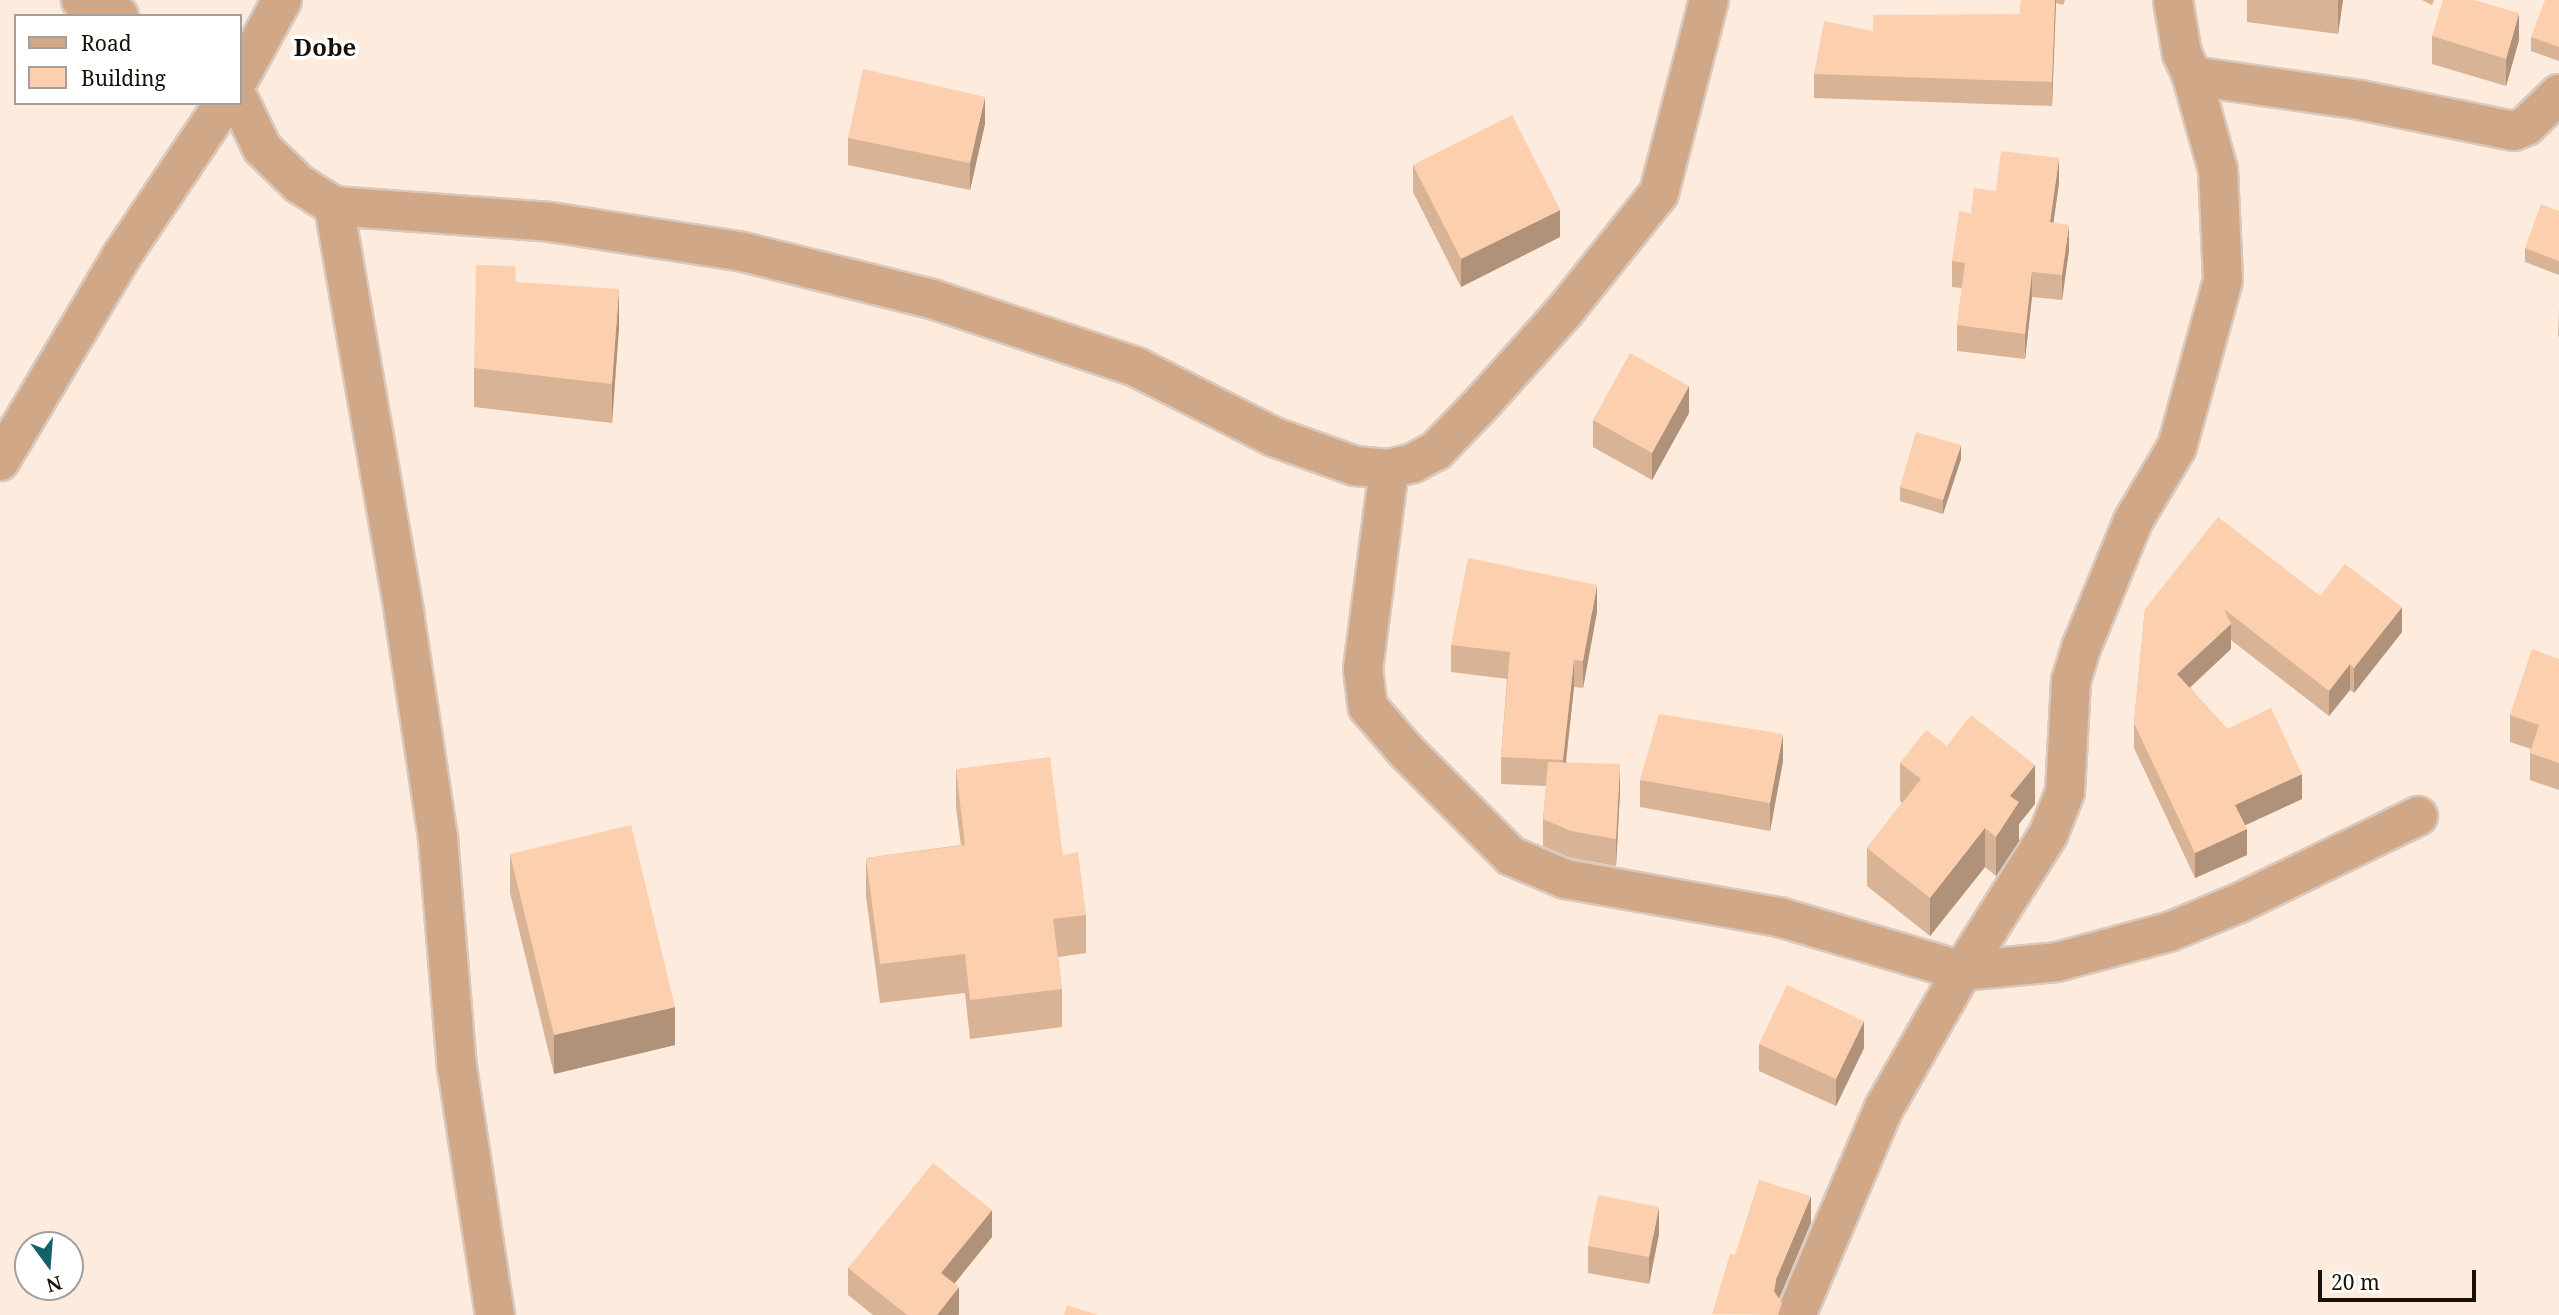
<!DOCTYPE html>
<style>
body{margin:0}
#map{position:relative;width:2559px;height:1315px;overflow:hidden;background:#fdebdd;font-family:"Noto Serif",serif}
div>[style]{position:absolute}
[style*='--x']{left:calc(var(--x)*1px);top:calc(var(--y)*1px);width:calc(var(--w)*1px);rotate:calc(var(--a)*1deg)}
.roads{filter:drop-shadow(2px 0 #d9c8bb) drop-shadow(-2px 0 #d9c8bb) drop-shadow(0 2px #d9c8bb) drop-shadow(0 -2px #d9c8bb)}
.street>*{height:38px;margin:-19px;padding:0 19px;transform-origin:19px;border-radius:19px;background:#d0a787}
.wall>*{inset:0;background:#d9b396}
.shaded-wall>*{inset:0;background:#b0927a}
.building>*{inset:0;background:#fcd0ae}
span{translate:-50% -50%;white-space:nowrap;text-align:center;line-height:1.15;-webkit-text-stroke:7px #fff;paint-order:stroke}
.quarter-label{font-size:24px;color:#191008;font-weight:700}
.legend{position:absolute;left:14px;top:14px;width:228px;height:91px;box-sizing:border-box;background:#fff;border:2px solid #a39f9c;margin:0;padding:9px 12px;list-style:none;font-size:21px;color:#191008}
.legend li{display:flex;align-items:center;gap:14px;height:35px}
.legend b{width:35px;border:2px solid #a39f9c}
.north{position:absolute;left:14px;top:1231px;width:70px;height:70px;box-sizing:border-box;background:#fff;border:2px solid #a39f9c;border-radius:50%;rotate:164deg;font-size:19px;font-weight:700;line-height:28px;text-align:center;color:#191008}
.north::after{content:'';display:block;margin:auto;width:24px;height:32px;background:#14616c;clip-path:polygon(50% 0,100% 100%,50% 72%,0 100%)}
.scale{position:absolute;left:2318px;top:1270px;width:158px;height:32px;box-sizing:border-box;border:4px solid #191008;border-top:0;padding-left:9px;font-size:21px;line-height:24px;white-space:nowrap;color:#191008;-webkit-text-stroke:5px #fff;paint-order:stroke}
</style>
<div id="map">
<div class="roads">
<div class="street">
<i style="--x:81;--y:0;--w:41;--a:22.8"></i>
<i style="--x:2192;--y:76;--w:170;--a:8.1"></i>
<i style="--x:2360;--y:100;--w:157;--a:11.4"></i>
<i style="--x:2514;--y:131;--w:13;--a:-23"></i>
<i style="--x:2526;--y:126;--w:46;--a:-44.1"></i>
<i style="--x:240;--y:77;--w:88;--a:-61.4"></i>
<i style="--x:240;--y:102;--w:51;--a:64.4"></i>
<i style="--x:262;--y:148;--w:52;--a:44.2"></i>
<i style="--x:299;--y:184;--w:41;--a:32.2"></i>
<i style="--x:334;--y:206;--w:217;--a:4.2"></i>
<i style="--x:550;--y:222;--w:195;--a:8.8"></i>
<i style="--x:743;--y:252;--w:195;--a:14"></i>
<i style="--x:932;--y:299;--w:215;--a:18.4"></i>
<i style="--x:1136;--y:367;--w:155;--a:26.9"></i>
<i style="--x:1274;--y:437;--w:86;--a:19.7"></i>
<i style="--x:1355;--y:466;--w:34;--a:5"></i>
<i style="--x:1389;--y:469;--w:25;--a:-14"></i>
<i style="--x:1413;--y:463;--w:26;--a:-28"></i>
<i style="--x:1436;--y:451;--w:71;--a:-46.1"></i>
<i style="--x:1485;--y:400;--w:118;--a:-48.1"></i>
<i style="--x:1564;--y:312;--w:152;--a:-51.4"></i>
<i style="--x:1659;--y:193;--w:199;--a:-75.5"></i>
<i style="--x:334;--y:206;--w:413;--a:80.2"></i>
<i style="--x:404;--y:613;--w:228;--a:81.4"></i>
<i style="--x:438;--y:838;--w:230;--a:85.3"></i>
<i style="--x:457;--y:1067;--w:251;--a:81.3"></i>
<i style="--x:0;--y:461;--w:237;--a:-59.3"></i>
<i style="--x:121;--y:257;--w:185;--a:-56.2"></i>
<i style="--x:1389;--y:469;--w:202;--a:97.4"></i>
<i style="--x:1363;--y:669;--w:38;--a:83"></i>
<i style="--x:1368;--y:707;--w:57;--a:49.3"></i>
<i style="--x:1405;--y:750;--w:150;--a:45"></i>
<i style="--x:1511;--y:856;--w:59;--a:23.1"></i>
<i style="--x:1565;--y:879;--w:217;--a:10.1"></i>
<i style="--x:1779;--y:917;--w:191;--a:16.4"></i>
<i style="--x:1962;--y:971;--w:95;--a:-5.4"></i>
<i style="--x:2057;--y:962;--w:116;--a:-15"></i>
<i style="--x:2169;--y:932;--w:76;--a:-22.5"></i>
<i style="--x:2239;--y:903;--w:199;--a:-25.9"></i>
<i style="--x:1796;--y:1315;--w:225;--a:-67"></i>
<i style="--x:1884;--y:1108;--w:158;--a:-60.3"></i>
<i style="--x:1962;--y:971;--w:161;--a:-57.7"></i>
<i style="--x:2048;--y:835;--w:46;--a:-68.4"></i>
<i style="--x:2065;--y:792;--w:111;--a:-86.9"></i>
<i style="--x:2071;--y:681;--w:34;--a:-73"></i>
<i style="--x:2081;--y:648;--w:137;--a:-67.7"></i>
<i style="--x:2133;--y:521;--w:86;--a:-59.3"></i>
<i style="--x:2177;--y:447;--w:173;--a:-74.6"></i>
<i style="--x:2223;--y:280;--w:110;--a:-92.6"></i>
<i style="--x:2218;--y:170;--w:98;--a:-105.5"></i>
<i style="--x:2192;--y:76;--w:24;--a:-114"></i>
<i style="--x:2182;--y:54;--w:55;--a:-99.5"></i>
</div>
</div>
<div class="wall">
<i style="clip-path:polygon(2021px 0,2065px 0,2063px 5px,2056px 3px,2052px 106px,1814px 98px,1814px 74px,1873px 31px,2020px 14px)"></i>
<i style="clip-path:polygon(2247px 0,2343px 0,2338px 34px,2247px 22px)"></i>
<i style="clip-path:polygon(2422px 0,2434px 0,2432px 5px)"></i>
<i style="clip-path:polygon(2559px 0,2559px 61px,2531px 51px,2531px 37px)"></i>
<i style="clip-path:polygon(2432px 36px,2519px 40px,2506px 86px,2432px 64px)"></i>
<i style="clip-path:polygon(985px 124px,970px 190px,848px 165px,848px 138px)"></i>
<i style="clip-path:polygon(1413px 165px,1560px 237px,1461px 287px,1413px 192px)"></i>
<i style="clip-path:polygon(2059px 183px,2053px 223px,2069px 250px,2062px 300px,2032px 297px,2025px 359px,1957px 351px,1957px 325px,1962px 288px,1952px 287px,1952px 261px,1971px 213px,1996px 191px)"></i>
<i style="clip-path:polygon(2559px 211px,2559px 275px,2525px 262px,2525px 248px)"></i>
<i style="clip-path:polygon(516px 282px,619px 327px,612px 423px,474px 407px,474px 368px)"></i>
<i style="clip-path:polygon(2559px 308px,2559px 337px,2558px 336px)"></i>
<i style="clip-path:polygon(1689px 413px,1652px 480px,1593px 447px,1593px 420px)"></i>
<i style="clip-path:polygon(1961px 459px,1943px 514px,1900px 501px,1900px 487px)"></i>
<i style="clip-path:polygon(2320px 596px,2402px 632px,2354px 693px,2350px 690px,2329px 716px,2231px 640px,2231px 649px,2190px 688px,2227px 729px,2302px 799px,2245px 825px,2247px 855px,2195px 878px,2134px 748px,2134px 723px,2145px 609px)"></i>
<i style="clip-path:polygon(1597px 612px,1583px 688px,1574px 687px,1566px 762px,1620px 792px,1616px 866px,1571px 858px,1543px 846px,1543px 819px,1546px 786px,1501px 784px,1501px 757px,1507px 679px,1451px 672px,1451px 645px)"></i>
<i style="clip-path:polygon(2559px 659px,2559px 790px,2530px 780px,2530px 753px,2531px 749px,2510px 742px,2510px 715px)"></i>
<i style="clip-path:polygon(1947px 746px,2035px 804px,2019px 824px,2019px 841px,1996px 876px,1985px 867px,1930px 936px,1867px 886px,1867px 848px,1902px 803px,1900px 801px,1900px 763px)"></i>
<i style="clip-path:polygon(1783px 761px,1770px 831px,1640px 807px,1640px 780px)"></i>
<i style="clip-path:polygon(956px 769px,1063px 855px,1086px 915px,1086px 953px,1058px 957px,1062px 989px,1062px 1027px,970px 1039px,965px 993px,880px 1003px,866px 896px,866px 858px,961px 845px,956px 808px)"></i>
<i style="clip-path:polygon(510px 854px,675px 1045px,554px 1074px,510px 893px)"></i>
<i style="clip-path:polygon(1759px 1044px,1864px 1048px,1836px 1106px,1759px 1071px)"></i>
<i style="clip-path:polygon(1659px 1234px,1649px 1284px,1588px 1273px,1588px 1246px)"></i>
<i style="clip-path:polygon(992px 1237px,955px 1283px,959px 1314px,958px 1315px,873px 1315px,848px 1295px,848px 1268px)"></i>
</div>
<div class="shaded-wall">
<i style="clip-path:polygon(2055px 0,2056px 0,2052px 106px,2052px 82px)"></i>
<i style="clip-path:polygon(2338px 0,2343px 0,2338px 34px)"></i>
<i style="clip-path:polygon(2519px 13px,2519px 40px,2506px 86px,2506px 59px)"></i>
<i style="clip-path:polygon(985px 97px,985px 124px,970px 190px,970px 163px)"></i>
<i style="clip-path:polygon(2059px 158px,2059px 183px,2050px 248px,2050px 222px)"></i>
<i style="clip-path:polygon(1560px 210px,1560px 237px,1461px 287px,1461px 259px)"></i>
<i style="clip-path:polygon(2069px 225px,2069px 250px,2062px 300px,2062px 275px)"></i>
<i style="clip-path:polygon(2032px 272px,2032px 297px,2025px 359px,2025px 334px)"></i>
<i style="clip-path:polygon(619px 289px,619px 327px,612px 423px,612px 384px)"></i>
<i style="clip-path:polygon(1689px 386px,1689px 413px,1652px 480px,1652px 453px)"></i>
<i style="clip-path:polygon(1961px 445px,1961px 459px,1943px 514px,1943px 500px)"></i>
<i style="clip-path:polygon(1597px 585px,1597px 612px,1583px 688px,1583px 661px)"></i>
<i style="clip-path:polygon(2402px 607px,2402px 632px,2354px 693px,2354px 668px)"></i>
<i style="clip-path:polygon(2231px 624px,2231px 649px,2177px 699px,2177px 674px)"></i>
<i style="clip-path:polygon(1574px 660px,1574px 687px,1563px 787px,1563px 760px)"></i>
<i style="clip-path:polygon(2350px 664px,2350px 690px,2329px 716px,2329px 691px)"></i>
<i style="clip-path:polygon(1783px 734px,1783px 761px,1770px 831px,1770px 803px)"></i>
<i style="clip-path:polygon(1620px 764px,1620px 792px,1616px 866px,1616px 839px)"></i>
<i style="clip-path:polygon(2035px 765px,2035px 804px,2019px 824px,2019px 841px,1996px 876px,1996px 837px,2010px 796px)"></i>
<i style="clip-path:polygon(2302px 774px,2302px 799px,2235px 830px,2235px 805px)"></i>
<i style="clip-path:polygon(1985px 828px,1985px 867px,1930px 936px,1930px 898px)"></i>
<i style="clip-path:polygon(2247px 829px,2247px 855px,2195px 878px,2195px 853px)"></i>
<i style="clip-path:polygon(675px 1007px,675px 1045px,554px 1074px,554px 1035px)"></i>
<i style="clip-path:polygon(1864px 1021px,1864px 1048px,1836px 1106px,1836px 1079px)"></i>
<i style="clip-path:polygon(1811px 1196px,1811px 1223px,1776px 1306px,1774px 1291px,1776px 1279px)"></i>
<i style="clip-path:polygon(1659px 1207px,1659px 1234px,1649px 1284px,1649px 1257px)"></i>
<i style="clip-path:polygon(992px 1210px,992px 1237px,941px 1300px,941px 1273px)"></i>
<i style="clip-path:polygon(959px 1287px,959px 1314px,958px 1315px,937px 1315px)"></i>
</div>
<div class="building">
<i style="clip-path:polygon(2021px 0,2055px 0,2052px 82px,1814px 74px,1824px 21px,1873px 31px,1873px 15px,2020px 14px)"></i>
<i style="clip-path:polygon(2443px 0,2474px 0,2519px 13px,2506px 59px,2432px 36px)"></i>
<i style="clip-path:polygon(2545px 0,2559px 0,2559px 47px,2531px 37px)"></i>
<i style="clip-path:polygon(863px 69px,985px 97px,970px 163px,848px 138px)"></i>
<i style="clip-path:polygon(1512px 115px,1560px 210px,1461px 259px,1413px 165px)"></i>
<i style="clip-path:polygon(2001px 151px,2059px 158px,2050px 222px,2069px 225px,2062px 275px,2032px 272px,2025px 334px,1957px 325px,1965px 263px,1952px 261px,1959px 211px,1971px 213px,1974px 188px,1996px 191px)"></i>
<i style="clip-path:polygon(2541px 204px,2559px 211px,2559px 261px,2525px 248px)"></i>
<i style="clip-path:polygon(476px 265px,515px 266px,516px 282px,619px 289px,612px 384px,474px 368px)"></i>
<i style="clip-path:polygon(1630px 353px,1689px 386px,1652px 453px,1593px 420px)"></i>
<i style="clip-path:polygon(1916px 432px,1961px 445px,1943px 500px,1900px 487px)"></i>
<i style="clip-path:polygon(2218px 517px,2320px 596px,2345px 564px,2402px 607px,2354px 668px,2350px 664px,2329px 691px,2224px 609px,2231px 624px,2177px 674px,2227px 729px,2271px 708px,2302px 774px,2235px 805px,2247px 829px,2195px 853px,2134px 723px,2145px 609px)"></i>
<i style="clip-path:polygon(1468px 558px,1597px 585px,1583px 661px,1574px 660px,1563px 760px,1501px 757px,1510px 652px,1451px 645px)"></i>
<i style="clip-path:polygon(2532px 649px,2559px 659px,2559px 763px,2530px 753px,2539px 725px,2510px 715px)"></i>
<i style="clip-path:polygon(1659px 714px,1783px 734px,1770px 803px,1640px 780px)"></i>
<i style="clip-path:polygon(1971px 715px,2035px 765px,2010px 796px,2019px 802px,1996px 837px,1985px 828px,1930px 898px,1867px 848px,1921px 779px,1900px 763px,1926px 730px,1947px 746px)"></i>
<i style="clip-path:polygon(1050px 757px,1063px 855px,1078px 852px,1086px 915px,1053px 919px,1062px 989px,970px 1000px,965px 954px,880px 964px,866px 858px,965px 845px,956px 769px)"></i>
<i style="clip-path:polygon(1548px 762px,1620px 764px,1616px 839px,1571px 831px,1543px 819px)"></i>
<i style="clip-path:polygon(631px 825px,675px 1007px,554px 1035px,510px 854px)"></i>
<i style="clip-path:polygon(1787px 985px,1864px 1021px,1836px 1079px,1759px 1044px)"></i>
<i style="clip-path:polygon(933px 1163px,992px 1210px,941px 1273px,959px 1287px,937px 1315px,907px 1315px,848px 1268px)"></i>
<i style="clip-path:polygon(1759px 1180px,1811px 1196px,1776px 1279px,1774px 1291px,1782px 1303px,1778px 1315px,1712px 1314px,1730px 1254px,1735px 1255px)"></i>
<i style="clip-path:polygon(1598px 1195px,1659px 1207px,1649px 1257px,1588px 1246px)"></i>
<i style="clip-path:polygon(1067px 1305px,1098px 1315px,1064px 1315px)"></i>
</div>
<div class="quarter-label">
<span style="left:325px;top:47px">Dobe</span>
</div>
<ul class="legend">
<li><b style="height:9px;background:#d0a787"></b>Road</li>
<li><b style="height:19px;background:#fcd0ae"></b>Building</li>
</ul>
<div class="north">N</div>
<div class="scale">20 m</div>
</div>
